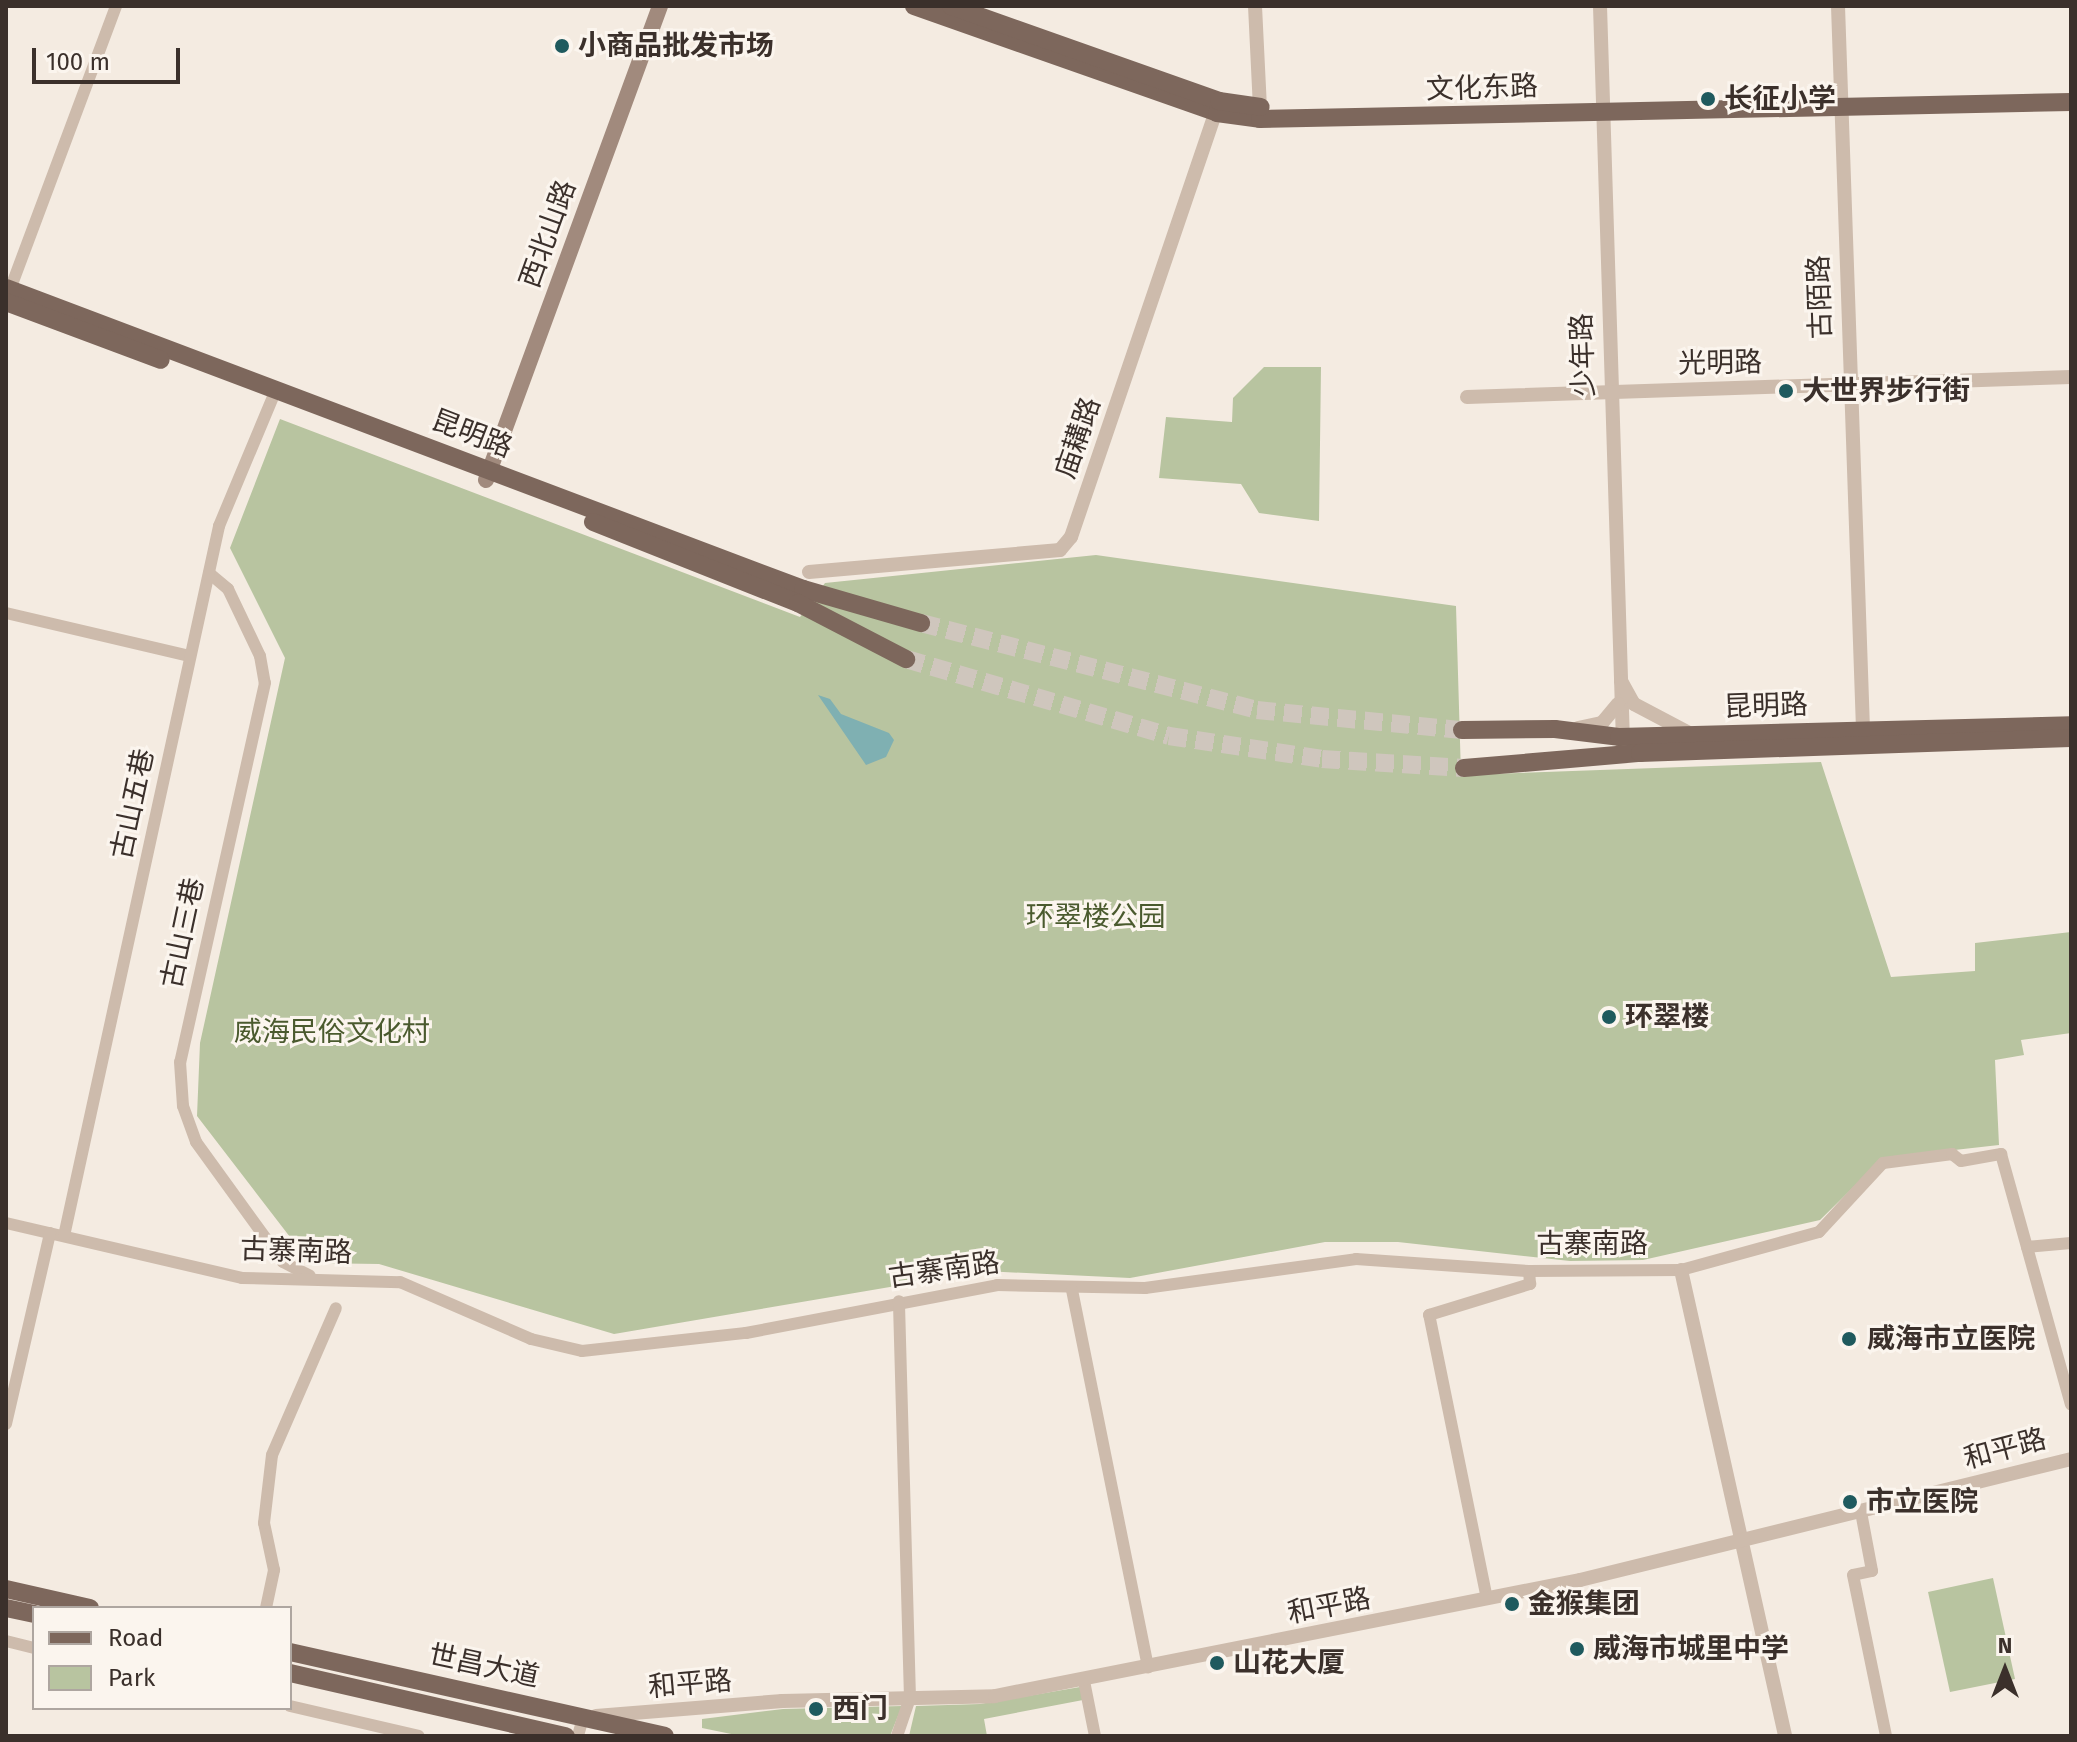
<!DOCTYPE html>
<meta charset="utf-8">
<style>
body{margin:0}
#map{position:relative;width:2077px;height:1742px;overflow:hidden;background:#f4ebe1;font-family:"Fira Sans","Noto Sans SC",sans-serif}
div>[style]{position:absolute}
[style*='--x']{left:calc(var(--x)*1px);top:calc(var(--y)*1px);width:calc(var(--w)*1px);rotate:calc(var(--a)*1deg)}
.green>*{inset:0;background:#b8c4a0}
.water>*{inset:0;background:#7fb0b2}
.primary-tunnel>*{height:18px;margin-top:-9px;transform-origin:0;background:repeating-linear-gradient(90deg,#cfc6bd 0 18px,transparent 0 27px)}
.minor>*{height:12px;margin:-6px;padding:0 6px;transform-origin:6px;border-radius:6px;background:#cdbbac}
.tertiary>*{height:14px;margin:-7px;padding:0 7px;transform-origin:7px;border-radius:7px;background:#cdbbac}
.secondary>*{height:16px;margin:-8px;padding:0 8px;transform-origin:8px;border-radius:8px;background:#a18a7d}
.primary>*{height:18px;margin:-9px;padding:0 9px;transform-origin:9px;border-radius:9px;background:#7d675c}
.dots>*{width:22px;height:22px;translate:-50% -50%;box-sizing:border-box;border:4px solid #fbf5ee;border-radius:50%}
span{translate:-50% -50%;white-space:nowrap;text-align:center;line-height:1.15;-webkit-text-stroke:6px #fbf5ee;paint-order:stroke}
.poi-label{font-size:28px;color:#3b302b;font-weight:700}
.left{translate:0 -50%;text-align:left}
.street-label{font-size:28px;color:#3b302b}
.park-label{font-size:28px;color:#4a5a2e}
.frame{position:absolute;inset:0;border:8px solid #3b302b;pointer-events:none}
.legend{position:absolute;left:32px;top:1606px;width:260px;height:104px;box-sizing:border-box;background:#fbf5ee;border:2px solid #aea6a0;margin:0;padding:10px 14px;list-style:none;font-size:24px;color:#3b302b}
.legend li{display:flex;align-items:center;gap:16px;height:40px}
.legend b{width:40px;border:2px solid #aea6a0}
.north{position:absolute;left:1965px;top:1630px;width:80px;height:80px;-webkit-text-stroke:6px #fbf5ee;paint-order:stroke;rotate:0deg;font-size:22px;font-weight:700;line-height:32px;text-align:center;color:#3b302b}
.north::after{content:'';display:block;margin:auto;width:28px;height:36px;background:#3b302b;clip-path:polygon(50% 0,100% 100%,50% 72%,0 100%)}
.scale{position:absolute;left:32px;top:48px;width:148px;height:36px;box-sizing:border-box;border:4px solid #3b302b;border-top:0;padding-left:10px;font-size:24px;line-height:28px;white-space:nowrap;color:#3b302b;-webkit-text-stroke:6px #fbf5ee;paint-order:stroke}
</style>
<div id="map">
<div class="green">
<i style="clip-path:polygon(1264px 367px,1321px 367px,1319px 521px,1259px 513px,1241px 484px,1159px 478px,1166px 417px,1232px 422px,1233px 398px)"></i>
<i style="clip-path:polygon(280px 419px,800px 617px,825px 583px,1096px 555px,1456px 606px,1461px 775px,1821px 762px,1891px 977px,1975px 971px,1975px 943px,2071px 932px,2071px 1033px,2021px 1040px,2024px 1055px,1995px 1060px,1999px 1145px,1883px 1158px,1820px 1220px,1643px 1260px,1570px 1261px,1398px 1242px,1325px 1242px,1130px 1278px,984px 1271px,614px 1334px,379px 1264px,310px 1263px,197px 1116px,200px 1043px,285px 658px,230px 548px)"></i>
<i style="clip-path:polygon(1993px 1578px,2015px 1679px,1950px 1692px,1928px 1592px)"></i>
<i style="clip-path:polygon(1080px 1687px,1083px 1700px,984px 1719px,987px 1736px,909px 1736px,916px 1706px,980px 1704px)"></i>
<i style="clip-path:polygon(902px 1706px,890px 1736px,741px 1736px,702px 1728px,702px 1719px,783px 1709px)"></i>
</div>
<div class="water">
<i style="clip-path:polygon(818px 695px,830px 699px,841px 714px,889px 733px,894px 740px,886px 757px,866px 765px)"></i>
</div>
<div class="primary-tunnel">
<i style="--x:921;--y:623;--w:347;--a:14.5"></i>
<i style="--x:1257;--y:710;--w:206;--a:5.6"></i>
<i style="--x:906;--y:659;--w:274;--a:16.3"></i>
<i style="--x:1169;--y:736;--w:155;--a:8.5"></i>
<i style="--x:1322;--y:759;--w:142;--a:3.6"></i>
</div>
<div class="minor">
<i style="--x:8;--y:295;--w:309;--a:-69.5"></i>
<i style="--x:209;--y:573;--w:25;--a:40"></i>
<i style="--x:228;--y:589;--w:74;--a:64.5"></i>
<i style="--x:260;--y:656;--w:27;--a:80"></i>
<i style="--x:265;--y:683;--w:388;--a:102.6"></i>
<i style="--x:180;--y:1062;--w:44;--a:86.1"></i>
<i style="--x:183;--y:1106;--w:38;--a:70"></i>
<i style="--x:196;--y:1142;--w:148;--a:54.1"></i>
<i style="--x:283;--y:1262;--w:30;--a:27"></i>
<i style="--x:6;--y:613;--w:189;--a:13.2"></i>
<i style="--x:6;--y:1223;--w:242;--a:13.1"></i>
<i style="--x:242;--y:1278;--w:158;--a:1.5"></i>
<i style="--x:400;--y:1282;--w:143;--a:23.5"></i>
<i style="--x:531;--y:1339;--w:52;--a:13.2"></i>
<i style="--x:582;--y:1351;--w:165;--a:-6.3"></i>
<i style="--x:746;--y:1333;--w:256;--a:-10.8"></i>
<i style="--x:997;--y:1285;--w:148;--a:1.2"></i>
<i style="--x:1145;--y:1288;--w:213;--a:-7.8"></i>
<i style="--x:1356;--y:1259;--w:173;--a:4"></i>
<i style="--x:1529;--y:1271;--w:152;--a:-0.4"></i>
<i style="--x:1681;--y:1270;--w:143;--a:-15.4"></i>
<i style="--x:1819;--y:1232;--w:94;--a:-47.2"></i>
<i style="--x:1883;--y:1163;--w:70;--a:-7.4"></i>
<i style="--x:1952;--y:1154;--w:11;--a:38"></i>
<i style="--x:1961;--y:1161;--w:41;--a:-9.9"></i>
<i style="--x:2001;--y:1154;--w:260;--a:74.4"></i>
<i style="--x:64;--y:1236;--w:727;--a:-77.68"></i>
<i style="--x:219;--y:526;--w:147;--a:-67.3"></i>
<i style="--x:2027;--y:1247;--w:44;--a:-5.2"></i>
<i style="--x:1072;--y:1290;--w:385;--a:78.6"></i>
<i style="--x:6;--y:1424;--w:196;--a:-77"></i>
<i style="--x:1861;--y:1512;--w:60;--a:79.4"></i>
<i style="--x:1872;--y:1571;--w:19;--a:168"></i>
<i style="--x:1853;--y:1575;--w:164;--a:78.4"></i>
<i style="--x:1487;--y:1599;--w:290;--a:-101.5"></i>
<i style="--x:1429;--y:1315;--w:106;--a:-17.1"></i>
<i style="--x:1530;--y:1284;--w:13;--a:-94"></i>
<i style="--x:266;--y:1608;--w:39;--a:-78"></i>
<i style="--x:274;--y:1570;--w:48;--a:-102"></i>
<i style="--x:264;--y:1523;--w:68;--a:-83.3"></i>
<i style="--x:272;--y:1455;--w:160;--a:-66.5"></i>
<i style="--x:6;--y:1641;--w:29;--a:14"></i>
<i style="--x:1084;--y:1681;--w:56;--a:78.7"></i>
<i style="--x:290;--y:1706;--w:132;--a:13.1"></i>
<i style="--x:578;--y:1736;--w:20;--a:-75"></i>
<i style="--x:897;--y:1736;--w:40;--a:-71.1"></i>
<i style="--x:910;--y:1698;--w:397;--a:-91.6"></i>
</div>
<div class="tertiary">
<i style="--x:1255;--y:6;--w:101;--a:87.2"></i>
<i style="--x:1600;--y:6;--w:738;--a:88.21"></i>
<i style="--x:1838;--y:6;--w:724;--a:88.02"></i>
<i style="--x:1467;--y:397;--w:604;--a:-1.9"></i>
<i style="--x:809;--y:572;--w:252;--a:-5"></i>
<i style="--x:1060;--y:550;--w:17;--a:-50"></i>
<i style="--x:1071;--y:537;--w:456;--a:-71.2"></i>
<i style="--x:1621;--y:681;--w:26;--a:61"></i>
<i style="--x:1634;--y:704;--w:60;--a:27.8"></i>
<i style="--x:1578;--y:728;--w:25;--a:-12"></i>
<i style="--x:1602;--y:723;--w:25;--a:-50"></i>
<i style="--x:1681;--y:1270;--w:477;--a:77.4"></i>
<i style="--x:596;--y:1716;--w:187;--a:-4.6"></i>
<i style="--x:782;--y:1701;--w:213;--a:-1.3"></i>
<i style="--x:995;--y:1696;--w:596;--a:-11.22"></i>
<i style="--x:1580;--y:1580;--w:506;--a:-13.84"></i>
</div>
<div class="secondary">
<i style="--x:486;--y:480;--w:505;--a:-69.84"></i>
</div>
<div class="primary">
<i style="--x:914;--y:6;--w:321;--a:19.4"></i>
<i style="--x:1217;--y:113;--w:43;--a:7.9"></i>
<i style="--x:1260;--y:119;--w:811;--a:-1.2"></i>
<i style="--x:951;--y:6;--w:284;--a:19.5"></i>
<i style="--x:1219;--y:101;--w:42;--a:8.1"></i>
<i style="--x:6;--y:288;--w:852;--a:20.69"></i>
<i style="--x:803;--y:589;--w:123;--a:16.1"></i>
<i style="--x:6;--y:302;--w:165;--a:20.5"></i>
<i style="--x:593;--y:522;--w:220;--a:21.6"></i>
<i style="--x:798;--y:603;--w:122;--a:27.4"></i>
<i style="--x:1462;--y:730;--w:93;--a:-0.6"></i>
<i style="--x:1555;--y:729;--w:64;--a:7.1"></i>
<i style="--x:1619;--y:737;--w:452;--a:-1.5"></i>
<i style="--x:1464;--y:768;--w:177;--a:-4.9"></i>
<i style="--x:1640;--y:753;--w:431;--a:-2"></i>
<i style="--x:6;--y:1589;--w:86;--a:12.7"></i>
<i style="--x:6;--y:1608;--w:29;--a:12"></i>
<i style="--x:290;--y:1652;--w:384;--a:12.6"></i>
<i style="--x:290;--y:1673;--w:283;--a:12.9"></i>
</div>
<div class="dots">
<i style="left:562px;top:46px;background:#1f5a5e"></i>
<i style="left:1708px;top:99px;background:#1f5a5e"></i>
<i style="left:1786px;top:391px;background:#1f5a5e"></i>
<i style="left:1609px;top:1017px;background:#1f5a5e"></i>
<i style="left:1849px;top:1339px;background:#1f5a5e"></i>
<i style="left:1850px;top:1502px;background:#1f5a5e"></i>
<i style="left:1512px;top:1604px;background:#1f5a5e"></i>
<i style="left:1577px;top:1649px;background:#1f5a5e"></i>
<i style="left:1217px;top:1663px;background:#1f5a5e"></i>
<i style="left:816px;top:1709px;background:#1f5a5e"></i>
</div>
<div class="poi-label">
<span class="left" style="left:578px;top:46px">小商品批发市场</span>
<span class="left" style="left:1724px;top:99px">长征小学</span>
<span class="left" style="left:1802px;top:391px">大世界步行街</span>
<span class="left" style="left:1625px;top:1017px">环翠楼</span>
<span class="left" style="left:1867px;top:1339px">威海市立医院</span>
<span class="left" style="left:1866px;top:1502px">市立医院</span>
<span class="left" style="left:1528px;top:1604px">金猴集团</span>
<span class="left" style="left:1593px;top:1649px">威海市城里中学</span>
<span class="left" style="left:1233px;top:1663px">山花大厦</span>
<span class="left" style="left:832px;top:1709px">西门</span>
</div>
<div class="street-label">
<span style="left:1482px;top:88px;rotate:-2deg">文化东路</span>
<span style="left:548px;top:234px;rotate:-70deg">西北山路</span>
<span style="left:1820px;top:297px;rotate:-92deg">古陌路</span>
<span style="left:1583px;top:355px;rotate:-92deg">少年路</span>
<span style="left:1720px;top:363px;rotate:-1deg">光明路</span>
<span style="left:472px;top:434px;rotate:21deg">昆明路</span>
<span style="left:1078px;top:438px;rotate:-71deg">庙耩路</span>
<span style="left:1766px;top:706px;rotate:-2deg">昆明路</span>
<span style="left:133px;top:804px;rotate:-78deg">古山五巷</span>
<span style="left:183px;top:933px;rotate:-78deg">古山三巷</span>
<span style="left:1592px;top:1244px">古寨南路</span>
<span style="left:296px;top:1251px;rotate:2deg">古寨南路</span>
<span style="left:944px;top:1270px;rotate:-8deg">古寨南路</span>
<span style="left:2005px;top:1449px;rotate:-15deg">和平路</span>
<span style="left:1329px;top:1606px;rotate:-11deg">和平路</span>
<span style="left:484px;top:1666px;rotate:12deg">世昌大道</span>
<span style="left:690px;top:1684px;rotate:-5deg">和平路</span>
</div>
<div class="park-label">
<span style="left:1096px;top:917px">环翠楼公园</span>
<span style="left:332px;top:1032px">威海民俗文化村</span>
</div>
<div class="frame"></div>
<ul class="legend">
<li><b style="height:10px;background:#7d675c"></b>Road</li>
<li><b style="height:22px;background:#b8c4a0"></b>Park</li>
</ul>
<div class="north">N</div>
<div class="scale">100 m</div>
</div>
